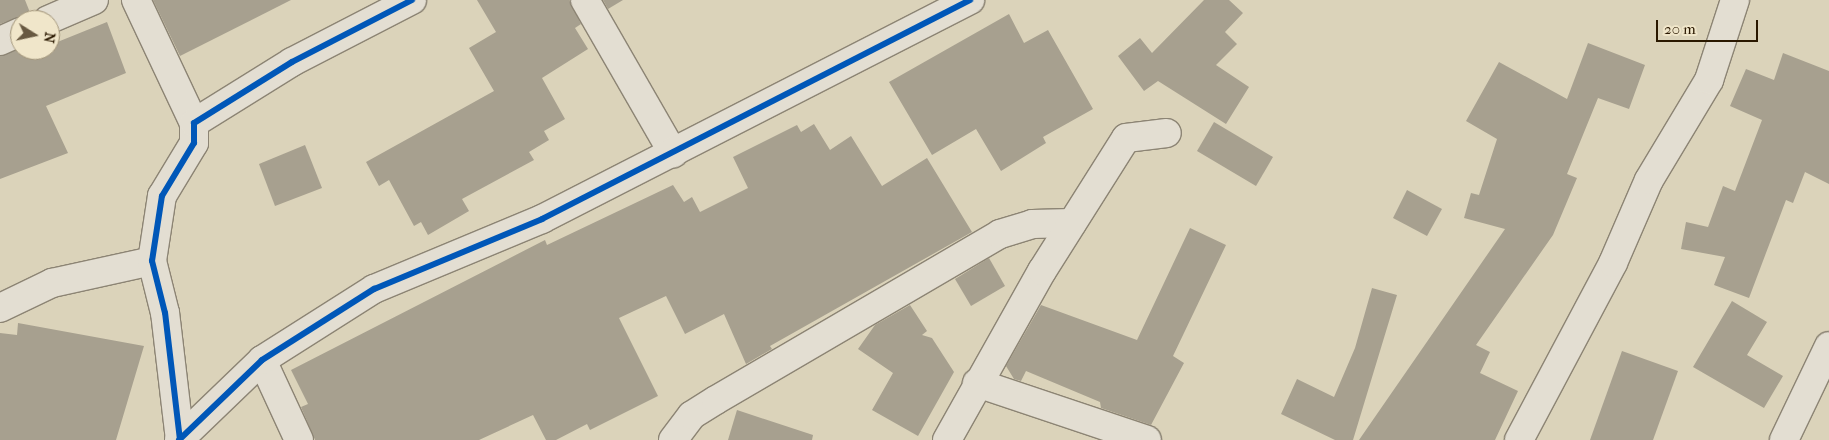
<!DOCTYPE html>
<style>
body{margin:0}
#map{position:relative;width:1829px;height:440px;overflow:hidden;background:#dbd3ba;font-family:"IM FELL French Canon",serif}
div>[style]{position:absolute}
[style*='--x']{left:calc(var(--x)*1px);top:calc(var(--y)*1px);width:calc(var(--w)*1px);rotate:calc(var(--a)*1deg)}
.building>*{inset:0;background:#a7a08f}
.roads{filter:drop-shadow(1px 0 #8c8474) drop-shadow(-1px 0 #8c8474) drop-shadow(0 1px #8c8474) drop-shadow(0 -1px #8c8474)}
.minor>*{height:28px;margin:-14px;padding:0 14px;transform-origin:14px;border-radius:14px;background:#e3ded2}
.cycleway>*{height:6px;margin:-3px;padding:0 3px;transform-origin:3px;border-radius:3px;background:#0057b8}
span{translate:-50% -50%;white-space:nowrap;text-align:center;line-height:1.15;-webkit-text-stroke:5px #f0e6ca;paint-order:stroke}
.north{position:absolute;left:10px;top:10px;width:50px;height:50px;box-sizing:border-box;background:#f0e6ca;border:1px solid #a19479;border-radius:50%;rotate:100deg;font-size:14px;font-weight:700;line-height:20px;text-align:center;color:#2a1800}
.north::after{content:'';display:block;margin:auto;width:18px;height:22px;background:#685941;clip-path:polygon(50% 0,100% 100%,50% 72%,0 100%)}
.scale{position:absolute;left:1656px;top:20px;width:102px;height:22px;box-sizing:border-box;border:2px solid #2a1800;border-top:0;padding-left:6px;font-size:15px;line-height:18px;white-space:nowrap;color:#2a1800;-webkit-text-stroke:4px #f0e6ca;paint-order:stroke}
</style>
<div id="map">
<div class="building">
<i style="clip-path:polygon(0 0,25px 0,33px 20px,21px 16px,0 24px)"></i>
<i style="clip-path:polygon(153px 0,291px 0,180px 56px)"></i>
<i style="clip-path:polygon(477px 0,569px 0,581px 24px,575px 28px,588px 49px,542px 78px,565px 119px,544px 131px,549px 140px,529px 152px,534px 160px,462px 199px,469px 211px,428px 235px,421px 222px,414px 226px,389px 180px,379px 186px,366px 162px,494px 91px,469px 48px,496px 32px)"></i>
<i style="clip-path:polygon(603px 0,623px 0,608px 9px)"></i>
<i style="clip-path:polygon(1204px 0,1229px 0,1243px 13px,1225px 32px,1237px 44px,1216px 65px,1249px 87px,1226px 124px,1158px 81px,1144px 91px,1118px 56px,1140px 38px,1152px 53px)"></i>
<i style="clip-path:polygon(1009px 14px,1024px 43px,1048px 30px,1093px 109px,1043px 137px,1046px 143px,1001px 171px,976px 129px,932px 155px,889px 82px)"></i>
<i style="clip-path:polygon(107px 22px,126px 73px,46px 106px,68px 153px,0 179px,0 56px,20px 49px,50px 50px,50px 45px)"></i>
<i style="clip-path:polygon(1588px 43px,1645px 65px,1629px 109px,1598px 98px,1567px 174px,1577px 178px,1553px 235px,1476px 345px,1490px 352px,1480px 373px,1518px 391px,1495px 440px,1359px 440px,1505px 229px,1464px 218px,1471px 193px,1479px 195px,1497px 139px,1466px 121px,1499px 62px,1567px 99px)"></i>
<i style="clip-path:polygon(1783px 53px,1829px 71px,1829px 184px,1805px 172px,1793px 203px,1786px 200px,1749px 298px,1714px 285px,1725px 257px,1681px 249px,1686px 222px,1708px 227px,1723px 186px,1735px 191px,1762px 120px,1730px 106px,1746px 69px,1774px 80px)"></i>
<i style="clip-path:polygon(1214px 122px,1273px 157px,1256px 186px,1197px 151px)"></i>
<i style="clip-path:polygon(814px 124px,830px 150px,851px 136px,882px 186px,927px 158px,972px 232px,770px 346px,772px 349px,746px 364px,724px 314px,685px 334px,666px 296px,619px 318px,658px 396px,590px 430px,587px 424px,556px 440px,546px 440px,533px 415px,479px 440px,315px 440px,301px 407px,308px 404px,291px 370px,545px 240px,547px 245px,673px 185px,684px 202px,692px 197px,700px 212px,748px 188px,733px 157px,797px 125px,801px 132px)"></i>
<i style="clip-path:polygon(305px 145px,322px 188px,275px 206px,259px 164px)"></i>
<i style="clip-path:polygon(1407px 190px,1442px 209px,1427px 236px,1393px 218px)"></i>
<i style="clip-path:polygon(1190px 228px,1226px 245px,1173px 356px,1184px 363px,1151px 425px,1101px 408px,1100px 402px,1026px 371px,1021px 381px,1014px 379px,1006px 366px,1041px 305px,1137px 340px)"></i>
<i style="clip-path:polygon(989px 258px,1005px 286px,971px 306px,955px 279px)"></i>
<i style="clip-path:polygon(1372px 288px,1397px 295px,1353px 440px,1335px 440px,1281px 414px,1297px 379px,1334px 397px,1355px 348px)"></i>
<i style="clip-path:polygon(1732px 301px,1767px 322px,1747px 355px,1783px 376px,1764px 408px,1693px 367px)"></i>
<i style="clip-path:polygon(910px 305px,927px 331px,922px 335px,932px 338px,954px 372px,918px 436px,872px 410px,893px 373px,858px 349px,875px 325px)"></i>
<i style="clip-path:polygon(18px 323px,144px 346px,116px 440px,0 440px,0 333px,17px 335px)"></i>
<i style="clip-path:polygon(1622px 351px,1678px 371px,1653px 440px,1590px 440px)"></i>
<i style="clip-path:polygon(737px 410px,813px 435px,812px 440px,728px 440px)"></i>
</div>
<div class="roads">
<div class="minor">
<i style="--x:136;--y:0;--w:136;--a:64.8"></i>
<i style="--x:585;--y:0;--w:177;--a:60.1"></i>
<i style="--x:48;--y:20;--w:50;--a:-23.5"></i>
<i style="--x:0;--y:41;--w:22;--a:-24"></i>
<i style="--x:0;--y:308;--w:58;--a:-25.7"></i>
<i style="--x:52;--y:283;--w:102;--a:-12.4"></i>
<i style="--x:262;--y:360;--w:88;--a:65.2"></i>
<i style="--x:977;--y:383;--w:179;--a:18.5"></i>
<i style="--x:179;--y:440;--w:115;--a:-43.9"></i>
<i style="--x:262;--y:360;--w:133;--a:-32.4"></i>
<i style="--x:374;--y:289;--w:182;--a:-22.6"></i>
<i style="--x:542;--y:219;--w:481;--a:-27.1"></i>
<i style="--x:180;--y:440;--w:128;--a:-96.7"></i>
<i style="--x:165;--y:313;--w:54;--a:-104"></i>
<i style="--x:152;--y:261;--w:66;--a:-81.3"></i>
<i style="--x:162;--y:196;--w:62;--a:-58.9"></i>
<i style="--x:194;--y:143;--w:20;--a:-90"></i>
<i style="--x:194;--y:123;--w:115;--a:-31.9"></i>
<i style="--x:292;--y:62;--w:135;--a:-27.3"></i>
<i style="--x:673;--y:440;--w:31;--a:-53"></i>
<i style="--x:692;--y:415;--w:28;--a:-32"></i>
<i style="--x:716;--y:400;--w:329;--a:-30.3"></i>
<i style="--x:1000;--y:234;--w:34;--a:-17"></i>
<i style="--x:1032;--y:224;--w:40;--a:-1.4"></i>
<i style="--x:947;--y:440;--w:194;--a:-60.7"></i>
<i style="--x:1042;--y:271;--w:157;--a:-57.7"></i>
<i style="--x:1126;--y:138;--w:41;--a:-7"></i>
<i style="--x:1519;--y:440;--w:200;--a:-62"></i>
<i style="--x:1613;--y:263;--w:90;--a:-66.6"></i>
<i style="--x:1649;--y:180;--w:117;--a:-59"></i>
<i style="--x:1709;--y:80;--w:84;--a:-72"></i>
<i style="--x:1784;--y:440;--w:104;--a:-64.4"></i>
</div>
</div>
<div class="cycleway">
<i style="--x:179;--y:440;--w:115;--a:-43.9"></i>
<i style="--x:262;--y:360;--w:133;--a:-32.4"></i>
<i style="--x:374;--y:289;--w:182;--a:-22.6"></i>
<i style="--x:542;--y:219;--w:481;--a:-27.1"></i>
<i style="--x:180;--y:440;--w:128;--a:-96.7"></i>
<i style="--x:165;--y:313;--w:54;--a:-104"></i>
<i style="--x:152;--y:261;--w:66;--a:-81.3"></i>
<i style="--x:162;--y:196;--w:62;--a:-58.9"></i>
<i style="--x:194;--y:143;--w:20;--a:-90"></i>
<i style="--x:194;--y:123;--w:115;--a:-31.9"></i>
<i style="--x:292;--y:62;--w:135;--a:-27.3"></i>
</div>
<div class="north">N</div>
<div class="scale">20 m</div>
</div>
